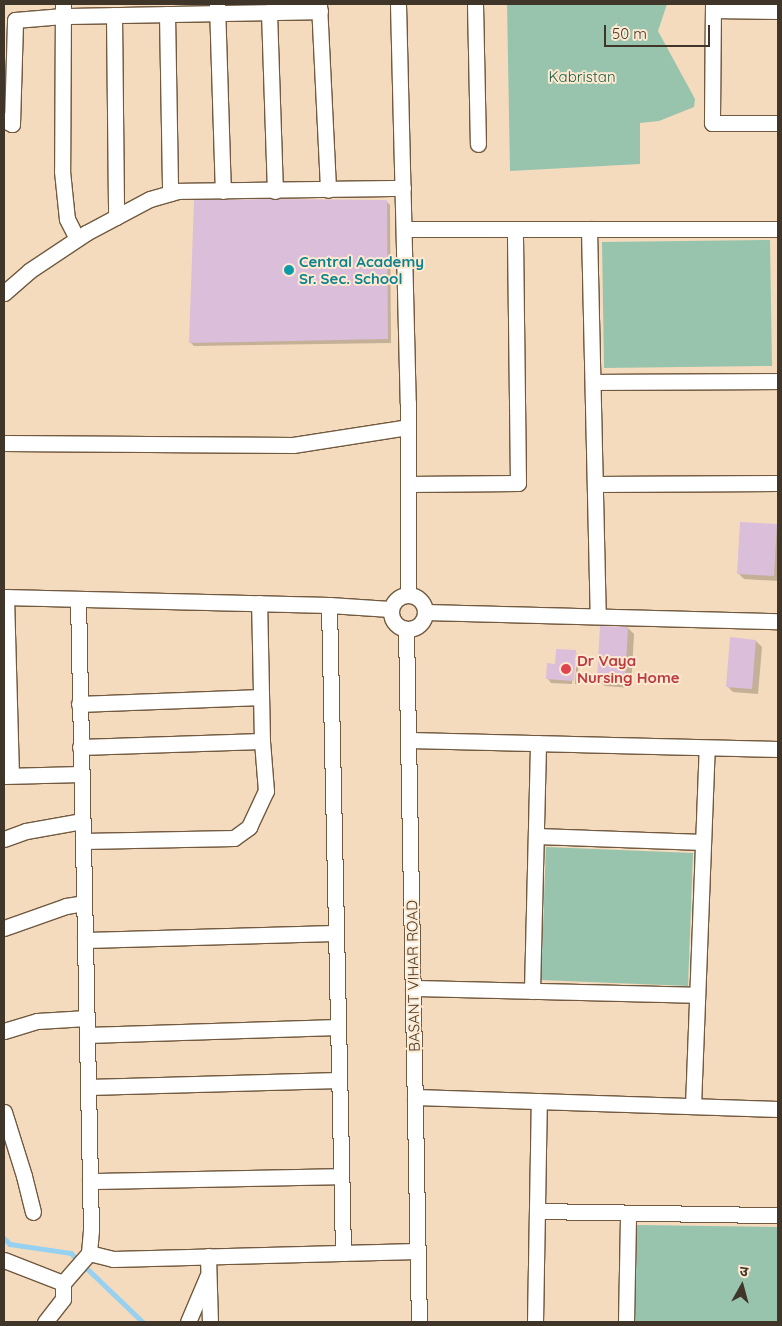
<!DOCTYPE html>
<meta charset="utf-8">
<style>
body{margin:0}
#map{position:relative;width:782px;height:1326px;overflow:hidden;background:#f5dbbd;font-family:Quicksand,"Noto Sans Devanagari",sans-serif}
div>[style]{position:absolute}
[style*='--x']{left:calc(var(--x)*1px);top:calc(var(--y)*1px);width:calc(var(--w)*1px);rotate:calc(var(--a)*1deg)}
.green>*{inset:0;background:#98c4ae}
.shadow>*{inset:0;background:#0003}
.stream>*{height:4.5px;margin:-2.25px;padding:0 2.25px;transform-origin:2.25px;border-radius:2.25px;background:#96d1f1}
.building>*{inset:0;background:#dbbeda}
.roads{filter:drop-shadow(1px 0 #715a40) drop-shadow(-1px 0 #715a40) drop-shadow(0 1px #715a40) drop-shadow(0 -1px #715a40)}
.minor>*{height:15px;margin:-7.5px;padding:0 7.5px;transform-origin:7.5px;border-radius:7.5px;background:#fff}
.minor>.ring{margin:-7.5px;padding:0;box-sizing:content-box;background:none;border:15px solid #fff;border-radius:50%}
.dots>*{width:14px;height:14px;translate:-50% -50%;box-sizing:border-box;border:2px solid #fee9d1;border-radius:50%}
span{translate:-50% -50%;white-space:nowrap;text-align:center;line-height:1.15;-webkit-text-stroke:4px #fee9d1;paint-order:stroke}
.park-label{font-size:15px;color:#165f43}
.culture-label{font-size:15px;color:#0d838f;font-weight:700}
.left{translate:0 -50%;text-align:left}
.health-label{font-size:15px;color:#be3a42;font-weight:700}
.street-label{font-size:15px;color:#3f3529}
.frame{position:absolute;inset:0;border:5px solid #3f3529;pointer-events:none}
.north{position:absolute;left:717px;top:1261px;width:50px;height:50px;-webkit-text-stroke:4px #fee9d1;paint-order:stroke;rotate:7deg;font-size:14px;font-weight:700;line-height:20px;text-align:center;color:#3f3529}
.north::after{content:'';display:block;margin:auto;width:18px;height:22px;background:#3f3529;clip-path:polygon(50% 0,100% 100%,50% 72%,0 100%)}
.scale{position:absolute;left:604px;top:25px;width:106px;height:22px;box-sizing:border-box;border:2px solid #3f3529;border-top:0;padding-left:6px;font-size:15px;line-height:18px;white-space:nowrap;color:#3f3529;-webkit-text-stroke:4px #fee9d1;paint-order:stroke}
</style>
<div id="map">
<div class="green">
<i style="clip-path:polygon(507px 4px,667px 4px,658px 31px,695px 99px,694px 107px,659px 121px,640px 123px,640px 164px,510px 171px)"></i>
<i style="clip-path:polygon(770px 240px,772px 366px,604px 368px,602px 242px)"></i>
<i style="clip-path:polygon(546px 847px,693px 853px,688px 986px,541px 980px)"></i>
<i style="clip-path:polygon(637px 1225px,778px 1227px,778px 1322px,635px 1322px)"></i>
</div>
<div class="shadow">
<i style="clip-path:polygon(386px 201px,390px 205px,391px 343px,194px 346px,190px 342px)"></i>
<i style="clip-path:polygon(777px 525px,778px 581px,744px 579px,738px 573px)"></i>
<i style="clip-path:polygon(628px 628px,634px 634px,631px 688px,605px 686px,599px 680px)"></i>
<i style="clip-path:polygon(756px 641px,762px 647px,758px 694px,733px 692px,727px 686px)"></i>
<i style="clip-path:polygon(575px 652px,579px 656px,577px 684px,575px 684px,577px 653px,574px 653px,572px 684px,551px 683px,548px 679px,556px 665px)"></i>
</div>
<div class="stream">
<i style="--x:4;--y:1238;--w:8;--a:45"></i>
<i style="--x:10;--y:1244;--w:62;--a:8.4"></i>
<i style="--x:71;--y:1253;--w:100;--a:43.8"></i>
</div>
<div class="building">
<i style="clip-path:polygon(270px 199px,387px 200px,388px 339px,189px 343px,194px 200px)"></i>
<i style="clip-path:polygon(740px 522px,777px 524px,774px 576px,737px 574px)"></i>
<i style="clip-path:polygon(600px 626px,628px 627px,625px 682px,597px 681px)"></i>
<i style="clip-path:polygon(730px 637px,756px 640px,752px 689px,726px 687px)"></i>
<i style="clip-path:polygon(556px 649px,576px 650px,574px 681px,546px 679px,547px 663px,555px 664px)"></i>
</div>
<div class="roads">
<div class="minor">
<i style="--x:63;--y:4;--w:167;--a:90.3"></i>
<i style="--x:62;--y:171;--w:48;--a:84.1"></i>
<i style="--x:67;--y:219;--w:22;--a:63"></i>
<i style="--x:217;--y:4;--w:187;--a:88.2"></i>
<i style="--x:319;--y:4;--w:186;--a:87.2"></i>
<i style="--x:398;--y:4;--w:399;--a:88.6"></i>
<i style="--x:408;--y:403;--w:191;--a:90"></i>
<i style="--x:475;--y:4;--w:140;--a:88.8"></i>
<i style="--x:713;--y:4;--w:119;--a:90.5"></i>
<i style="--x:712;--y:123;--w:66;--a:0"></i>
<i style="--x:713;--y:10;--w:65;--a:0.9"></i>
<i style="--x:269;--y:12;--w:179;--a:88.1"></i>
<i style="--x:167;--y:14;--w:179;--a:89"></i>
<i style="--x:114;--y:15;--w:202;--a:89.4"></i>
<i style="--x:4;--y:120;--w:9;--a:27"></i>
<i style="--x:12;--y:124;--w:104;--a:-88.3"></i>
<i style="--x:15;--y:20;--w:48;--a:-4.8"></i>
<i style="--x:63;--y:16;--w:257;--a:-1.1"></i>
<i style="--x:404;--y:229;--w:374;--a:0"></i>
<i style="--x:589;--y:229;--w:387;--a:88.7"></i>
<i style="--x:4;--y:293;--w:33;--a:-41"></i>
<i style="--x:29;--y:271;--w:69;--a:-33.7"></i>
<i style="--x:86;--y:233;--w:72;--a:-28"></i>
<i style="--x:150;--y:199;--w:29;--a:-16"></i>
<i style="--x:178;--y:191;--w:225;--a:-0.8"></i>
<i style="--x:593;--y:382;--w:185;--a:-0.3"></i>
<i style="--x:4;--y:443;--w:289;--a:0.4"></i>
<i style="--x:293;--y:445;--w:116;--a:-8.9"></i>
<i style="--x:408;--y:484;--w:110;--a:-0.5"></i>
<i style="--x:518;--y:483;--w:254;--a:-90.7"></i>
<i style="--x:595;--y:484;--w:183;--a:-0.3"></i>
<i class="ring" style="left:391px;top:595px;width:19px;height:19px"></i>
<i style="--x:4;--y:597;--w:325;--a:1.4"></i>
<i style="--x:329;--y:605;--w:61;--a:3.8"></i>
<i style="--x:6;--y:597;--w:178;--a:88.4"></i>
<i style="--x:329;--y:605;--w:648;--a:88.76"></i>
<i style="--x:425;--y:612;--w:353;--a:1.5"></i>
<i style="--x:406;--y:629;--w:693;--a:88.93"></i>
<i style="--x:79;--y:704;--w:182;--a:-2.2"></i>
<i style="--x:409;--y:740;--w:369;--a:1.4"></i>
<i style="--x:80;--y:747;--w:182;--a:-1.9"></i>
<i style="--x:4;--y:776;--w:77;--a:-1.5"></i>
<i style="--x:536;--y:836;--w:167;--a:2.1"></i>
<i style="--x:4;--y:839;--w:23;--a:-20"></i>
<i style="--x:26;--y:831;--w:57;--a:-10.1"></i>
<i style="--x:83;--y:841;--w:151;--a:-1.1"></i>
<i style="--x:234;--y:838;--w:19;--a:-36"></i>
<i style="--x:249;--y:827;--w:40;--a:-65"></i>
<i style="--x:266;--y:791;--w:50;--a:-94.6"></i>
<i style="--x:262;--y:741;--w:138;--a:-91.2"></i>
<i style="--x:4;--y:928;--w:66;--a:-19.5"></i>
<i style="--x:66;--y:906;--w:18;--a:-9"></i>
<i style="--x:85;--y:940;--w:251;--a:-1.6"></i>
<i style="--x:413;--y:988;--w:284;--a:1.4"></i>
<i style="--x:532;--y:991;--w:248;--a:-88.6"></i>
<i style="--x:4;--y:1031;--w:34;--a:-17"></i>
<i style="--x:37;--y:1021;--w:50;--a:-3.4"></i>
<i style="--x:87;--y:1035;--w:251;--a:-1.8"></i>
<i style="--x:88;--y:1087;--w:251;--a:-1.6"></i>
<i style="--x:415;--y:1097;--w:363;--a:1.9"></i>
<i style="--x:693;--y:1106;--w:358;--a:-87.8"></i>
<i style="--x:4;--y:1112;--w:67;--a:72.6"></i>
<i style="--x:24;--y:1176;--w:37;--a:76"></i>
<i style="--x:90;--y:1181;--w:251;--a:-1.1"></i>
<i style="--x:537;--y:1211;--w:241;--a:1"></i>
<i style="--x:89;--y:1253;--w:25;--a:14"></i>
<i style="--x:113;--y:1259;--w:304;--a:-1.5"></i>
<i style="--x:208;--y:1256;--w:66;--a:88.3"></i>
<i style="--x:4;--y:1260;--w:63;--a:21.3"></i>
<i style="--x:63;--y:1283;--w:40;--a:-49"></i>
<i style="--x:89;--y:1253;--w:23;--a:-85"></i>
<i style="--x:91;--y:1230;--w:631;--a:-91.18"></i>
<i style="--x:45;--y:1322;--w:29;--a:-52"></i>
<i style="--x:63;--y:1299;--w:16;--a:-90"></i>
<i style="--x:188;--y:1322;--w:49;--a:-67.1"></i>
<i style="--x:535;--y:1322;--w:221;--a:-89"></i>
<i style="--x:626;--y:1322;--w:109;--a:-88.9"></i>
</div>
</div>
<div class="dots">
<i style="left:289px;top:270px;background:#0f9aa8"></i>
<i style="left:566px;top:669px;background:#e0444e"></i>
</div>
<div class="park-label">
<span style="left:582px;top:77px">Kabristan</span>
</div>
<div class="culture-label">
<span class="left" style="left:299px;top:270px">Central Academy<br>Sr. Sec. School</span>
</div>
<div class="health-label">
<span class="left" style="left:577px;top:669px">Dr Vaya<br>Nursing Home</span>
</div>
<div class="street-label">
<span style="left:413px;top:976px;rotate:-91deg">BASANT VIHAR ROAD</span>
</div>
<div class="frame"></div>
<div class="north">उ</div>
<div class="scale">50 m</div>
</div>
